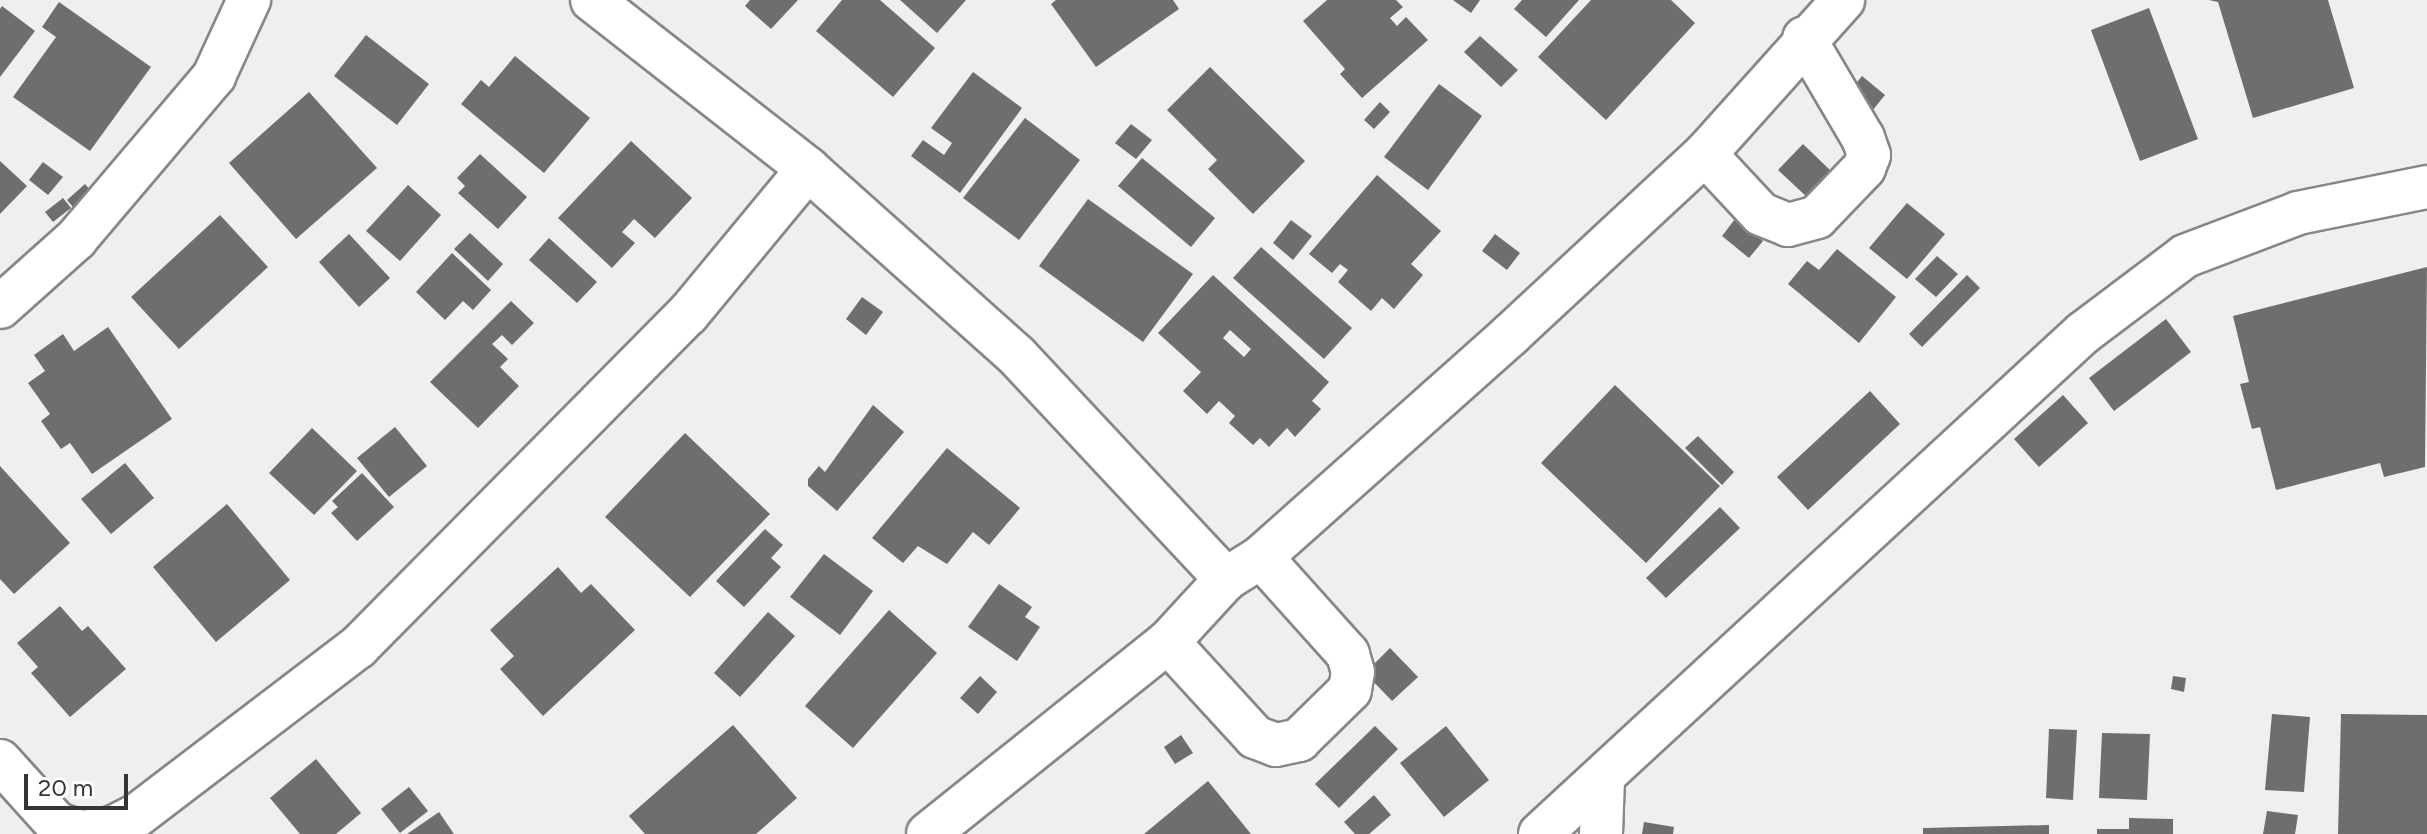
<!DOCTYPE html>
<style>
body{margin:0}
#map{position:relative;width:2427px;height:834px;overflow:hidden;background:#f1eef1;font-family:Figtree,sans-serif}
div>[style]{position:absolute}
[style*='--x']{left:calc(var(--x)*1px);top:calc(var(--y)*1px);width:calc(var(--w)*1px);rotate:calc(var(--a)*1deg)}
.building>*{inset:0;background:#6f6d6f}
.roads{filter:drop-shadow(2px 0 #888688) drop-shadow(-2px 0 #888688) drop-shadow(0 2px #888688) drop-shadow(0 -2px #888688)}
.minor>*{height:42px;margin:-21px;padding:0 21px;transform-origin:21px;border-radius:21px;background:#fff}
span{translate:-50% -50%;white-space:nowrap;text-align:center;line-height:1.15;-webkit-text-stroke:8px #fefcfe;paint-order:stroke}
.scale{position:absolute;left:24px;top:774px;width:104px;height:36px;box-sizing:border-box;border:4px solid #353435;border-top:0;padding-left:10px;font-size:24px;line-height:28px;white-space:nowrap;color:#353435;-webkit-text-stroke:6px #fefcfe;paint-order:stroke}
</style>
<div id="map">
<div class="building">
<i style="clip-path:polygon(750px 0,798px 0,771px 29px,745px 6px)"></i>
<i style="clip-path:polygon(842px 0,880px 0,935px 48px,893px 97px,816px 31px)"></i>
<i style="clip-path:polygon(900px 0,966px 0,937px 33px)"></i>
<i style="clip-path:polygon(1056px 0,1173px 0,1179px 9px,1096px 67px,1051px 4px)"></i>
<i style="clip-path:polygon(1327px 0,1396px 0,1403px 7px,1390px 18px,1397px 26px,1406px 17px,1428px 40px,1362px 98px,1340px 74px,1345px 69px,1303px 21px)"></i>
<i style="clip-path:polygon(1453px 0,1480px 0,1471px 13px)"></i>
<i style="clip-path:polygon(1522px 0,1579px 0,1546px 37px,1514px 9px)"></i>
<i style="clip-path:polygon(1591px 0,1671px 0,1695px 23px,1606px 120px,1538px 57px)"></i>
<i style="clip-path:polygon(2209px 0,2328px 0,2354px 88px,2253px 118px,2218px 2px)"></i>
<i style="clip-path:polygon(59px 2px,151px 67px,90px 151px,13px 97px,56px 37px,42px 27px)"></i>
<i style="clip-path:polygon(2px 6px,35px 31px,0 77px,0 9px)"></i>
<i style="clip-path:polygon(2149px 8px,2198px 139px,2140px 161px,2091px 30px)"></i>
<i style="clip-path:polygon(366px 35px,429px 84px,397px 125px,334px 76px)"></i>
<i style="clip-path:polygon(1480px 36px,1518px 70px,1501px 87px,1464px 52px)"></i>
<i style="clip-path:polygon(515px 56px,590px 118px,544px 173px,461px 104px,481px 80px,489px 87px)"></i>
<i style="clip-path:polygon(1210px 67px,1305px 161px,1253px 214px,1208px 169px,1217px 160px,1167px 110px)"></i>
<i style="clip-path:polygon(973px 72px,1022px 108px,960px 193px,911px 156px,923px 140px,944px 155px,952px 143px,931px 128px)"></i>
<i style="clip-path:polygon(1862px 76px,1885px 95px,1868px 116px,1844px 98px)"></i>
<i style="clip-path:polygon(1439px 84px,1482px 116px,1428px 190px,1384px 157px)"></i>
<i style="clip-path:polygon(309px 92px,377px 168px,296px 239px,229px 163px)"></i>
<i style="clip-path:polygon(1380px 102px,1390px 112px,1374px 129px,1364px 120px)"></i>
<i style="clip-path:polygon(1025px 118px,1080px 160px,1019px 240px,963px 198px)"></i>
<i style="clip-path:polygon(1131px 124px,1152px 140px,1136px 159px,1115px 143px)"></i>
<i style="clip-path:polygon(631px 141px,692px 198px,655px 238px,634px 219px,622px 232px,635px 243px,612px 268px,558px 218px)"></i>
<i style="clip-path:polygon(1803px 144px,1832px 172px,1808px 198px,1778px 170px)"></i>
<i style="clip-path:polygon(480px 154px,527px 197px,498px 229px,458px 193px,465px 186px,457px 178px)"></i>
<i style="clip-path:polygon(1142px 158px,1215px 218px,1191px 247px,1118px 186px)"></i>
<i style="clip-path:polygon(0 161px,27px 186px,0 214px)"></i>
<i style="clip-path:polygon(43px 162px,63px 177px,48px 195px,29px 180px)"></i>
<i style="clip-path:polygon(1377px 175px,1441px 231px,1411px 264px,1423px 275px,1394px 309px,1382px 298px,1371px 311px,1338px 282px,1348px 270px,1340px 264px,1332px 273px,1309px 254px)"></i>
<i style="clip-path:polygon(85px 184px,96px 197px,78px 213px,67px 200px)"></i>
<i style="clip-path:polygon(408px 185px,441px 215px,400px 261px,366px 231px)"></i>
<i style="clip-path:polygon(63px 198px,71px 208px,53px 222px,45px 212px)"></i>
<i style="clip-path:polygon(1088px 199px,1193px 274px,1143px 342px,1039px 266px)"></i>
<i style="clip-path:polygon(1907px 203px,1945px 234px,1907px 279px,1869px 248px)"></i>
<i style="clip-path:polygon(220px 215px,268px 267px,179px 349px,131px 297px)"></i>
<i style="clip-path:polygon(1735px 219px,1763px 241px,1749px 258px,1722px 236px)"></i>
<i style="clip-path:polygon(1291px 220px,1312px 236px,1293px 260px,1273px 243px)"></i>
<i style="clip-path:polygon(470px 233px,503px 264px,488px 281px,454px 249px)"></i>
<i style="clip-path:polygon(349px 234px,390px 278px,359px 307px,319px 262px)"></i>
<i style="clip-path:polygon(1495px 234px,1520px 253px,1507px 270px,1482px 251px)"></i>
<i style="clip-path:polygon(549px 238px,597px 282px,577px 303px,529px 260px)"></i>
<i style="clip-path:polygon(1261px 247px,1352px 328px,1324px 359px,1233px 278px)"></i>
<i style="clip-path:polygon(1837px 249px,1896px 297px,1859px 343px,1788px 284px,1807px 261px,1819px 270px)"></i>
<i style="clip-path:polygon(452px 253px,491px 290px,473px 310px,463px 301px,445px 320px,416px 292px)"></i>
<i style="clip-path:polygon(1937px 256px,1958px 274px,1936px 297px,1915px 279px)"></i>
<i style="clip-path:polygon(2427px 267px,2425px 467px,2384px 477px,2380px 463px,2276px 490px,2260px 427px,2252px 429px,2240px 384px,2249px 382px,2233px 316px)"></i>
<i style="clip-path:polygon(evenodd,1213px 275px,1329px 382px,1312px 401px,1321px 409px,1295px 437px,1287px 428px,1269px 447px,1260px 438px,1253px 445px,1229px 423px,1235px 416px,1219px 401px,1207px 414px,1183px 391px,1201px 372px,1158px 333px,1213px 275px,1230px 330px,1251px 349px,1244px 357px,1223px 338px,1230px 330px)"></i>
<i style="clip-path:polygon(1967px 275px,1980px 288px,1922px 347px,1909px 334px)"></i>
<i style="clip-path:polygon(862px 297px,883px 312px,866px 335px,846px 319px)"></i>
<i style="clip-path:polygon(511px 301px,534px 323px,512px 345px,502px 335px,492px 344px,508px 359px,500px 367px,519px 386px,478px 428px,430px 382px)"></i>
<i style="clip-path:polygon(2166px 319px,2191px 352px,2114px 411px,2089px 378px)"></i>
<i style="clip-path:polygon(108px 327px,172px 419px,92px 474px,70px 443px,61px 449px,41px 421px,50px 414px,28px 383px,45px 371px,34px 355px,63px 334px,74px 351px)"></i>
<i style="clip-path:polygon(1615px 385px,1720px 486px,1646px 563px,1541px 463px)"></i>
<i style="clip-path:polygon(1870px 391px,1900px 424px,1808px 510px,1777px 477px)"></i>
<i style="clip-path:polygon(2063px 395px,2088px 423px,2039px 467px,2014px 439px)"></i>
<i style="clip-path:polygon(873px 405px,904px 432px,837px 511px,808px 486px,808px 479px,819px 466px,825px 472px)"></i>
<i style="clip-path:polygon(395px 427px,427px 466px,389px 497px,357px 458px)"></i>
<i style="clip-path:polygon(312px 428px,357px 471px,314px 515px,269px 473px)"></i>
<i style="clip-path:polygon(685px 433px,770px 514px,690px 597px,605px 517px)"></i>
<i style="clip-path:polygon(1698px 436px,1734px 472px,1722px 485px,1685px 448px)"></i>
<i style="clip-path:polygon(947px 448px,1020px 508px,989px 545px,973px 532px,947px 564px,918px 546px,903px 563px,872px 538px)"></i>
<i style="clip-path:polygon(125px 463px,154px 498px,111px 534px,81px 499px)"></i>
<i style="clip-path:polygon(0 466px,70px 543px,14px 594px,0 579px)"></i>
<i style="clip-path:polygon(362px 473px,394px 507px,357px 541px,331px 513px,338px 507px,332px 501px)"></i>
<i style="clip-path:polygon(227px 504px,290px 580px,216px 642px,153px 567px)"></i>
<i style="clip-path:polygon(1720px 507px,1740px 528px,1666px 598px,1646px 578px)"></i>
<i style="clip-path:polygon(765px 529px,783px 545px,771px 558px,781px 567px,744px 607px,716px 581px)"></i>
<i style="clip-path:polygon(824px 554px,873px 591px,840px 635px,790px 597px)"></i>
<i style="clip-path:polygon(558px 567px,581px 593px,591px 584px,635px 630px,543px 716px,500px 669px,514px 656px,490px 630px)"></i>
<i style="clip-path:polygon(999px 584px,1032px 607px,1025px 617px,1040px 627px,1017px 661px,968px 627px)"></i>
<i style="clip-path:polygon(60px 606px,82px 631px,88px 626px,126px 669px,70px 717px,31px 673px,38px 667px,17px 643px)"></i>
<i style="clip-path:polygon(889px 610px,937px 653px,853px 748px,805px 706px)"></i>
<i style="clip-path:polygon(768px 612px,795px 636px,740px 697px,714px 673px)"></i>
<i style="clip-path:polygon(1390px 648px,1418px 677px,1392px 701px,1365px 673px)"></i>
<i style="clip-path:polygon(980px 676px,997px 692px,978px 714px,960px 698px)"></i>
<i style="clip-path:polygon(2173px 676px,2186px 678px,2184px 692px,2171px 689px)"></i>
<i style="clip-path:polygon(2272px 714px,2310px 717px,2304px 792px,2265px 790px)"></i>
<i style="clip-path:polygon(2341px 714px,2427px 715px,2427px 834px,2338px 834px)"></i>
<i style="clip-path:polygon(733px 725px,797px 798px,756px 834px,645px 834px,629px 816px)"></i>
<i style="clip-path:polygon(1375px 726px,1398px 749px,1339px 808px,1315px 784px)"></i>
<i style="clip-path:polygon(1446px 726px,1489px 780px,1444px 817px,1400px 763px)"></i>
<i style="clip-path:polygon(2049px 729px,2077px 730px,2073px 800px,2046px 798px)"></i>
<i style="clip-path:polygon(2102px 733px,2150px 734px,2147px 800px,2099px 798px)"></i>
<i style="clip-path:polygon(1181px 735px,1193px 753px,1175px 764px,1164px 747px)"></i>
<i style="clip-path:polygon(316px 759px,361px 813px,336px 834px,300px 834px,270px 798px)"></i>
<i style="clip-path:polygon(1208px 781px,1251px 834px,1144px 834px)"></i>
<i style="clip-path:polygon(409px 787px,428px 811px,400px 833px,381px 809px)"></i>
<i style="clip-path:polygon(1374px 795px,1391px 815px,1369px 834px,1355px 834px,1344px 822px)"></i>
<i style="clip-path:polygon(2267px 811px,2298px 815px,2295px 834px,2263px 834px)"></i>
<i style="clip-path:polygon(439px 812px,454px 834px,407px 834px)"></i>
<i style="clip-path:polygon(2129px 818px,2173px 819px,2173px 834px,2097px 834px,2097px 829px,2129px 829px)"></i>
<i style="clip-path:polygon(1644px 822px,1674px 827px,1673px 834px,1642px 834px)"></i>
<i style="clip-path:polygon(2049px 825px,2049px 834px,1923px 834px,1923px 828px)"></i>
</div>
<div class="roads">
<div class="minor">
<i style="--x:592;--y:0;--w:274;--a:38"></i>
<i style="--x:808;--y:169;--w:280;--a:41.8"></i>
<i style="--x:1017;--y:356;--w:306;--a:46.9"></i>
<i style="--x:1705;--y:154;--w:82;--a:47"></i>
<i style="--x:1761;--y:214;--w:29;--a:22"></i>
<i style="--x:1788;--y:225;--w:30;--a:-15"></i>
<i style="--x:1817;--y:217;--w:68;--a:-46.2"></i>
<i style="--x:1864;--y:168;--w:14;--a:-69"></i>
<i style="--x:1869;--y:155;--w:18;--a:-109"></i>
<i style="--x:1863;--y:138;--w:116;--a:-120.5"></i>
<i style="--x:0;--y:307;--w:102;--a:-41.8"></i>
<i style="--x:76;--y:239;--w:214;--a:-49.7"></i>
<i style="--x:214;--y:76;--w:84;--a:-65.3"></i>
<i style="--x:1168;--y:642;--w:129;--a:47.5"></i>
<i style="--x:1255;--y:737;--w:22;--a:21"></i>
<i style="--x:1276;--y:745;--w:24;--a:-12"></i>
<i style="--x:1299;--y:740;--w:71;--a:-44.4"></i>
<i style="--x:1350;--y:690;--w:18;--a:-81"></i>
<i style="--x:1353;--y:672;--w:19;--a:-106"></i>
<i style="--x:1348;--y:654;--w:130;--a:-131.9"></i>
<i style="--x:0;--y:761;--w:84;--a:47.9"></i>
<i style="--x:56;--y:823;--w:26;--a:21"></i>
<i style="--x:80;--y:832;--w:32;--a:-7"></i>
<i style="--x:112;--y:828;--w:27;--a:-27"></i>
<i style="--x:136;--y:816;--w:279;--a:-37.3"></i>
<i style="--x:358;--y:647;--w:469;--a:-45.3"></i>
<i style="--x:688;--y:314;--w:188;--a:-50.4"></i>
<i style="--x:928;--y:834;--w:307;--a:-38.7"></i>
<i style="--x:1168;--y:642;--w:86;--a:-47.4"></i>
<i style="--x:1226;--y:579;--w:41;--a:-32.2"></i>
<i style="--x:1261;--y:557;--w:334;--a:-41.7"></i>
<i style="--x:1510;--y:335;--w:266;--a:-42.9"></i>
<i style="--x:1705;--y:154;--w:207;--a:-48.1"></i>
<i style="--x:1540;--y:834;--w:739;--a:-42.7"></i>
<i style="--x:2083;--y:333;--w:128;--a:-37"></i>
<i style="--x:2185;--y:256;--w:121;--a:-20.8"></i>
<i style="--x:2298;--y:213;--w:132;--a:-11.4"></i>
<i style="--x:1601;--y:834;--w:55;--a:-87.9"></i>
</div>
</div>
<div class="scale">20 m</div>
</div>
